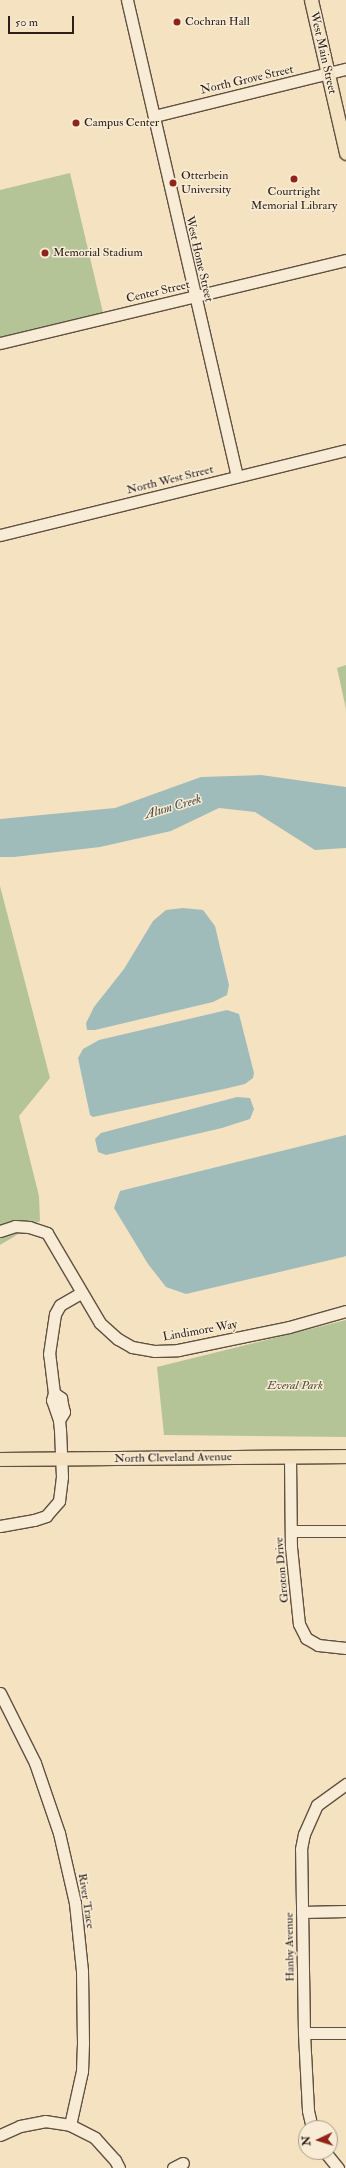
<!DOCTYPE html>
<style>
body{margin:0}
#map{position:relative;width:346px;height:2168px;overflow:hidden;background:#f5e2c0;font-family:"IM FELL Double Pica",serif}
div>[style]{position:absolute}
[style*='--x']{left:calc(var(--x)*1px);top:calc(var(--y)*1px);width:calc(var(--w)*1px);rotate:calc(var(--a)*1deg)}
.green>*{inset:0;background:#b5c497}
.water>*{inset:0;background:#9fbcbb}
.roads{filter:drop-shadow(1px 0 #5f5042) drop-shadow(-1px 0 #5f5042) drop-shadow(0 1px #5f5042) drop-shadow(0 -1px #5f5042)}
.minor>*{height:11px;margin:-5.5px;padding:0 5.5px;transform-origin:5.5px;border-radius:5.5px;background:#f8ecd6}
.major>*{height:13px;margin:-6.5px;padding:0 6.5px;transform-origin:6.5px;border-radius:6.5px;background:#f5e2c0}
.dots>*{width:11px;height:11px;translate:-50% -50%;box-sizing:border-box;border:2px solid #f8ecd6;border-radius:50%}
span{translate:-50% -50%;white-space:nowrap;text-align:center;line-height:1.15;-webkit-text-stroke:3px #f8ecd6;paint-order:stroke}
.poi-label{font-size:12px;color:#2d1f18}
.left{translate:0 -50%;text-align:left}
.street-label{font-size:12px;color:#2d1f18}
.park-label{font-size:12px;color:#56513e;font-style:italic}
.water-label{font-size:13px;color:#4f4e49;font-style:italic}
.north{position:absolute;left:298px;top:2120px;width:40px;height:40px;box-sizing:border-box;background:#f8ecd6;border:1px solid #a79a8a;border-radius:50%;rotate:266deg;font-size:11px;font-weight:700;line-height:16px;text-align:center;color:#2d1f18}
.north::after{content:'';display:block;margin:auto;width:14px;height:18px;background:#8f2418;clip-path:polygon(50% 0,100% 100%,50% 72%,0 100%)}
.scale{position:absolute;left:8px;top:16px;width:66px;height:18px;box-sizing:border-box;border:2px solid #2d1f18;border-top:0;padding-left:5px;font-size:12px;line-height:14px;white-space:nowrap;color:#2d1f18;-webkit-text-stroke:3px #f8ecd6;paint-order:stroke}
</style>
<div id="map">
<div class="green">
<i style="clip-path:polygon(70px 173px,104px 317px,0 341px,0 190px)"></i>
<i style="clip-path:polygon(346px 665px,346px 709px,337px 668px)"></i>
<i style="clip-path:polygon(0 886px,50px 1078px,19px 1116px,39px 1196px,40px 1221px,0 1245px)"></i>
<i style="clip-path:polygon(346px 1320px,346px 1437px,164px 1435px,157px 1367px)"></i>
</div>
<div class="water">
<i style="clip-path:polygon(261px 775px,346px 787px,346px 848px,315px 850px,255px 812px,219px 808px,171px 831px,100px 847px,14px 857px,0 857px,0 819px,115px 808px,201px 777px)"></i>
<i style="clip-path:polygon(183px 908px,203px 910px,215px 926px,229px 985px,227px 995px,213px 1002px,95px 1030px,87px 1030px,86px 1023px,94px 1007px,124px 969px,153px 921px,166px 910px)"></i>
<i style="clip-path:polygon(227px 1010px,239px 1014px,254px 1073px,253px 1078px,245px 1084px,224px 1089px,93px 1117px,90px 1115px,78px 1058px,83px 1049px,99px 1040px)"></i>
<i style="clip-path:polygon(237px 1097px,250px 1098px,254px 1109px,250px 1119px,222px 1128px,106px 1155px,98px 1152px,95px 1139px,101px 1133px)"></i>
<i style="clip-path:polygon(346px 1135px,346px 1256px,343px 1257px,186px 1294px,166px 1287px,148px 1264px,114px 1208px,120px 1191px)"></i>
</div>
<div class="roads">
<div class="minor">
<i style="--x:127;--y:0;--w:489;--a:77"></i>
<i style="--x:154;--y:116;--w:198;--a:-13.8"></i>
<i style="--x:0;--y:343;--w:356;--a:-13.5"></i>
<i style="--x:0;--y:535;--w:356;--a:-13.8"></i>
<i style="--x:0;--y:1231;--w:16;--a:-18"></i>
<i style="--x:15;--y:1226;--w:14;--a:4"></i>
<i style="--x:29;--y:1227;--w:19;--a:18"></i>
<i style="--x:47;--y:1233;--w:104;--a:59.5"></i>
<i style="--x:100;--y:1323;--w:24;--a:42"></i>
<i style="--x:118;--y:1339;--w:16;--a:30"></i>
<i style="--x:132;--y:1347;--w:22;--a:10"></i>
<i style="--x:154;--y:1351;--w:24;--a:-2"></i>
<i style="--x:178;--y:1350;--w:113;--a:-11.7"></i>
<i style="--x:289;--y:1327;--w:59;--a:-15.7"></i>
<i style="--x:54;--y:1393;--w:9;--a:36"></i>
<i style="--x:61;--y:1398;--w:6;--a:81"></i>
<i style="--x:62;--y:1404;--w:8;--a:76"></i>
<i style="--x:64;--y:1412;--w:9;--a:122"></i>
<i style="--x:290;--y:1457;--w:90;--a:89.4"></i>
<i style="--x:291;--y:1547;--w:77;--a:84.1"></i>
<i style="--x:299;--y:1624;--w:16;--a:63"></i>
<i style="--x:306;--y:1638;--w:14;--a:30"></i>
<i style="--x:318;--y:1645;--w:28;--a:6"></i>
<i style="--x:0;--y:1526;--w:35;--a:-10"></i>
<i style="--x:34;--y:1520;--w:13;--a:-18"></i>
<i style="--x:46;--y:1516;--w:20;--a:-49"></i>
<i style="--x:59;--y:1501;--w:24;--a:-83"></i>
<i style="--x:62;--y:1477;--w:47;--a:-92.4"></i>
<i style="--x:60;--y:1430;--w:10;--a:-96"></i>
<i style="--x:59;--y:1420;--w:21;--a:-109"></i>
<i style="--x:52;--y:1400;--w:7;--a:-74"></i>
<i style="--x:54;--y:1393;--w:39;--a:-97"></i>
<i style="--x:49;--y:1354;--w:40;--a:-81.5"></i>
<i style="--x:55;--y:1314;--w:10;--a:-61"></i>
<i style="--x:60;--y:1305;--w:24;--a:-30"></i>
<i style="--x:291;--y:1531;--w:55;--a:0"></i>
<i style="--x:0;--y:1693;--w:78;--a:63.4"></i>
<i style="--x:35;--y:1763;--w:74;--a:71.1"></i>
<i style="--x:59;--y:1833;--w:72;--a:77.1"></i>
<i style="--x:75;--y:1903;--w:68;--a:84.1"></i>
<i style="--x:82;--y:1971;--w:72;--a:89.2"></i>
<i style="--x:83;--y:2043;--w:28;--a:92"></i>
<i style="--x:82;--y:2071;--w:55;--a:102.5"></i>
<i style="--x:302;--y:1912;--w:44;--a:-1.3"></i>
<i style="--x:304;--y:2033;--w:42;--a:0"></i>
<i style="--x:312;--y:2128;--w:18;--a:-103"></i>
<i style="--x:308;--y:2110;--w:77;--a:-93"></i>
<i style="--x:304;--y:2033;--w:184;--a:-90.9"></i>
<i style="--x:301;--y:1849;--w:15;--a:-79"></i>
<i style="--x:304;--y:1834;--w:32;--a:-66"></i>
<i style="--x:317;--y:1805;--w:36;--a:-36"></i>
<i style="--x:0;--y:2135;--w:22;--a:-24"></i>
<i style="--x:20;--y:2126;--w:25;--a:-11"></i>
<i style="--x:45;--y:2121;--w:25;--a:9"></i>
<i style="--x:70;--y:2125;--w:28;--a:27"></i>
<i style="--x:95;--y:2138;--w:30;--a:48"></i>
<i style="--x:115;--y:2160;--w:9;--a:63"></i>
<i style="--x:325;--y:2152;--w:21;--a:51"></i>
<i style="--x:173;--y:2168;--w:11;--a:-27"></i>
</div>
<div class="major">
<i style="--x:311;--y:0;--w:157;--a:77.1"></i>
<i style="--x:0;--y:1459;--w:346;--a:-0.5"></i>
</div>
</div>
<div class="dots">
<i style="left:177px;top:22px;background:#8f2418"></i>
<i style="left:76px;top:123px;background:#8f2418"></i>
<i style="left:294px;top:179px;background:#8f2418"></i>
<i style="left:173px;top:183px;background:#8f2418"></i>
<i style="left:45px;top:253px;background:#8f2418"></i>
</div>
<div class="poi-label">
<span class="left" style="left:185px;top:22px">Cochran Hall</span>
<span class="left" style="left:84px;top:123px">Campus Center</span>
<span class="left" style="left:181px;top:183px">Otterbein<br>University</span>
<span style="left:294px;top:199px">Courtright<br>Memorial Library</span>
<span class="left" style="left:53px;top:253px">Memorial Stadium</span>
</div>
<div class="street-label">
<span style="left:323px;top:53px;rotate:77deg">West Main Street</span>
<span style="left:247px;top:80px;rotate:-13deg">North Grove Street</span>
<span style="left:199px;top:259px;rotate:77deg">West Home Street</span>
<span style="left:158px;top:292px;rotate:-13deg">Center Street</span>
<span style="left:170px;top:480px;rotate:-14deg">North West Street</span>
<span style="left:200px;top:1331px;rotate:-10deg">Lindimore Way</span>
<span style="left:173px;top:1458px;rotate:-1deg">North Cleveland Avenue</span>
<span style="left:282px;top:1570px;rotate:-95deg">Groton Drive</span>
<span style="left:86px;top:1901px;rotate:81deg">River Trace</span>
<span style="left:290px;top:1947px;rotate:-91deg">Hanby Avenue</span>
</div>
<div class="park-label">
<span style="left:295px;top:1386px">Everal Park</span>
</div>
<div class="water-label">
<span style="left:173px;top:807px;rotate:-16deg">Alum Creek</span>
</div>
<div class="north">N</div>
<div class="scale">50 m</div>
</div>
